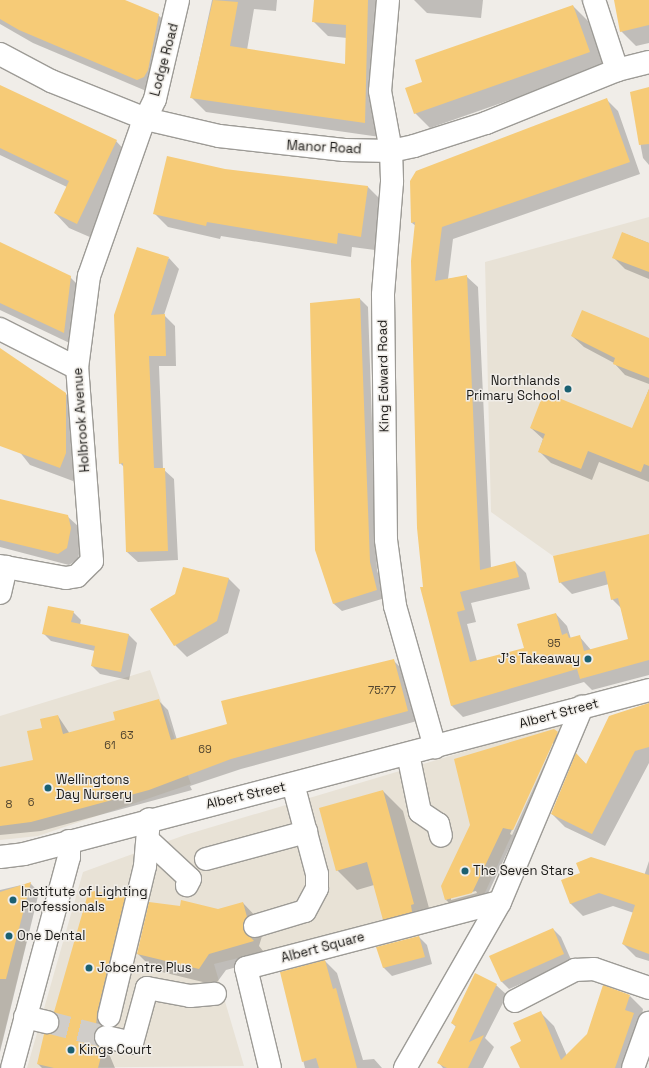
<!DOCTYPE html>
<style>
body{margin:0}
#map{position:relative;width:649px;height:1068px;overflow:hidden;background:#f0ede8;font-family:"Space Grotesk",sans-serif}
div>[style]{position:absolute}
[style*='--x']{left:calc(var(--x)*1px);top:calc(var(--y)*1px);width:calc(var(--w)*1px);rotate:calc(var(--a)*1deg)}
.built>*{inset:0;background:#e8e2d6}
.shadow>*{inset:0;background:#0003}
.building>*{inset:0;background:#f6cb77}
.minor-tunnel>*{height:22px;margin-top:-11px;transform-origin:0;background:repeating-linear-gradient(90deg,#d0cdc9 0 22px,transparent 0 33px)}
.roads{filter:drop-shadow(1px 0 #9d9b96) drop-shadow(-1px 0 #9d9b96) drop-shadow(0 1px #9d9b96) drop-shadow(0 -1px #9d9b96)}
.minor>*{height:22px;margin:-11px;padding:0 11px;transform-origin:11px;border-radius:11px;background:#fff}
.dots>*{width:11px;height:11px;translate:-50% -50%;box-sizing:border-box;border:2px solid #f0ede8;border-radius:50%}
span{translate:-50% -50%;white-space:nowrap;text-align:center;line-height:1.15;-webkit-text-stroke:3px #f0ede8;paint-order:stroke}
.number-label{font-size:11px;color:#524630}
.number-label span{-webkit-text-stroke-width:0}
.street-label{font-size:13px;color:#1b1a18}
.poi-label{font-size:13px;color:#1b1a18}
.right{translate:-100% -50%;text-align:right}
.left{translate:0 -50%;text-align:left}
</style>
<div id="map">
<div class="built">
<i style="clip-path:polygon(649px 217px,649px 535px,553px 556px,491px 512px,485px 262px)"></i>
<i style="clip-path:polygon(150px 670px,191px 784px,38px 836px,0 840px,0 716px)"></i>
<i style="clip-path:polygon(564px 722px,482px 899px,214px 964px,244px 1066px,27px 1068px,83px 872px,185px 835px)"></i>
<i style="clip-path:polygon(0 927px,27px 940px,0 1050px)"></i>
</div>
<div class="shadow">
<i style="clip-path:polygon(0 0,122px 0,158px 15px,172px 28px,151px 93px,33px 43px,0 24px)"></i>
<i style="clip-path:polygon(212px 0,277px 0,276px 11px,254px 9px,247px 50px,346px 66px,347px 38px,328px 36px,313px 21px,315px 0,383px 0,380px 137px,206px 112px,191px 97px)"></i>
<i style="clip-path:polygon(414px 0,483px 0,481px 18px,427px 13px)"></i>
<i style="clip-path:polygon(615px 0,649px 0,649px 43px,636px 46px,621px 31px)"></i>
<i style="clip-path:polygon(573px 6px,588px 21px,604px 67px,430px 128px,415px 113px,424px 82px)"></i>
<i style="clip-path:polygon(0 86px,116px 141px,130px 156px,92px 238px,69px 228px,55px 213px,67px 187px,0 155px)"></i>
<i style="clip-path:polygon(649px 88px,649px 165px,643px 158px,631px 93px)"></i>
<i style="clip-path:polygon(606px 99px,618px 111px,640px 174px,453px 239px,448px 279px,466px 276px,478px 287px,491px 568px,515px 562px,526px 573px,530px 589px,471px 603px,476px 622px,467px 624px,477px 661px,525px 649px,556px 614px,567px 626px,571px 639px,579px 636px,591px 650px,629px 640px,621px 608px,612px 599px,609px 584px,572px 594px,560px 582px,554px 557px,649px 537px,649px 675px,592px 690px,584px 682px,463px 717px,452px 706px,421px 588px,424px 587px,416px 226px,412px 223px,411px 181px)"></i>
<i style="clip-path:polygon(225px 170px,368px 187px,382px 201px,375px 250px,352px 247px,351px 257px,221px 236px,220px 239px,168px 227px,154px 213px)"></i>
<i style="clip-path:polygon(623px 233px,649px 243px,649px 279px,625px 269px,613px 257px)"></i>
<i style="clip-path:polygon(0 243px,70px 277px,85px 292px,78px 347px,0 310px)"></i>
<i style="clip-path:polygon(169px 258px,179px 269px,164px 315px,175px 326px,176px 366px,159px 366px,163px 469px,174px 479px,178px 560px,138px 562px,127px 552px,124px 467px,120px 463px,115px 315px)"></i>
<i style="clip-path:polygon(360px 299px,368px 307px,377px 570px,385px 598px,342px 611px,334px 604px,311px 304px)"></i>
<i style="clip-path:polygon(572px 336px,649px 339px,649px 384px,625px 375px,614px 363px,584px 347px)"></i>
<i style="clip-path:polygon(0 351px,66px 394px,79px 408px,79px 467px,73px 481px,30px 465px,0 427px)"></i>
<i style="clip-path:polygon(649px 389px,649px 482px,599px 462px,592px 480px,551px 463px,539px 451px,543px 439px,531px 428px,633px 429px)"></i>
<i style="clip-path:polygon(0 500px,67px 516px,79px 527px,82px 540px,78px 559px,69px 565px,0 547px)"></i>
<i style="clip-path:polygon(184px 568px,229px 579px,240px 590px,228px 633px,187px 657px,175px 645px,176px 594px)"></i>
<i style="clip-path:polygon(73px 612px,81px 620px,80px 625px,129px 635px,137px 643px,129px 680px,100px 674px,92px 666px,95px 651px,51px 641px,43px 633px)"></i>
<i style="clip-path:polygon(393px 660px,403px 670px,417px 721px,241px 769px,190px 786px,192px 790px,41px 831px,0 835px,0 768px,34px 761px,43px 728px,58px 716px,70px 734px,117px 721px,158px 700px,168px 710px,177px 740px,228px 725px)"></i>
<i style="clip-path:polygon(649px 704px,649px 763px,605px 846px,565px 827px,552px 814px,577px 755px,587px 765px)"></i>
<i style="clip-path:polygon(evenodd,554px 730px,568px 744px,524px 840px,514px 838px,483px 904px,457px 910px,446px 900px,554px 730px,552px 743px,554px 743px,512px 835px,510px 834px,552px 743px,554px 730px,476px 891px,477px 893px,451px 900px,451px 897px,476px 891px)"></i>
<i style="clip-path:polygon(383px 791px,403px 811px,433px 923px,430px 924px,431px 931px,403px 939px,384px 919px,374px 885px,357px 890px,337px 870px)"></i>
<i style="clip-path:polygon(649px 861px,649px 961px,636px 957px,623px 944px,634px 913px,613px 906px,583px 916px,570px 903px,581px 874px,644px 876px)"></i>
<i style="clip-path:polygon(30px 883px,39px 892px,0 1052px,0 890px)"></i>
<i style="clip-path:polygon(124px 898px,138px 912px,110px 1027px,113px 1041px,107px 1049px,115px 1068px,42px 1068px,38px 1064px,52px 1035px,60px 1025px)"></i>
<i style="clip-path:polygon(243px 903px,259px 920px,263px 933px,259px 946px,269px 958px,226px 970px,215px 985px,154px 970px,138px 954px,218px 910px)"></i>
<i style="clip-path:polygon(553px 929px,561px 937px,572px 962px,509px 989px,501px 981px)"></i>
<i style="clip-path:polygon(419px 937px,427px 945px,432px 964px,392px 976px,384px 968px,378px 948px)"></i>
<i style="clip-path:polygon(325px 961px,337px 973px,363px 1060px,374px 1059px,382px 1068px,305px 1068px,281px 973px)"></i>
<i style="clip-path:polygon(496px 985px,507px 995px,485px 1038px,494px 1047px,483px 1068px,443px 1068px,439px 1063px,456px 1027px,452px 1023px)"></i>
<i style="clip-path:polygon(630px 996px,643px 1009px,633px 1068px,550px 1068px,540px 1012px,554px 1026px,567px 1056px)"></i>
</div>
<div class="building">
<i style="clip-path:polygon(0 0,125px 0,159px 14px,148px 70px,144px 77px,137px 80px,19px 30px,0 19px)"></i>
<i style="clip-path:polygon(213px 0,238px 2px,230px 46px,345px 64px,346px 25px,312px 22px,314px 0,368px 0,365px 123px,190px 98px)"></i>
<i style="clip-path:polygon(614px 0,649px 0,649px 25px,620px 32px)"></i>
<i style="clip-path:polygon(573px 5px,590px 52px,414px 114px,405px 88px,422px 82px,415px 60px)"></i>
<i style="clip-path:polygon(0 85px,117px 140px,77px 224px,54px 213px,69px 181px,0 148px)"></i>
<i style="clip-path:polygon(649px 87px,649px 144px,639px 145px,630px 92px)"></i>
<i style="clip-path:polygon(607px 98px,630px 162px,442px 227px,435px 281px,467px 275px,480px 570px,515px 561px,519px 577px,460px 592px,465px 610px,457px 612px,470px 662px,524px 648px,517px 624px,556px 613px,562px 635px,567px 633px,569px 638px,580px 635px,584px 651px,628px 639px,618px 598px,611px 600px,605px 571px,559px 583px,553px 556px,649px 534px,649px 660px,580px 679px,577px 669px,451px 706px,420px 587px,423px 587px,417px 528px,411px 261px,415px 222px,411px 223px,410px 181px,416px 171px)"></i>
<i style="clip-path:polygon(167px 156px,225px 169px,368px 186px,361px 237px,338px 233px,337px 244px,207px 222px,206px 226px,153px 214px)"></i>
<i style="clip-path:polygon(622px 232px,649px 243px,649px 272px,612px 258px)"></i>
<i style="clip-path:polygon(0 242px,71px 276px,64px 333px,0 303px)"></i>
<i style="clip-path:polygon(137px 247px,169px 257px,151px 315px,165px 314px,166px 356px,149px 356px,154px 468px,165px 468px,168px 551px,126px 552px,123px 463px,119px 464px,114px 315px)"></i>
<i style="clip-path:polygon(360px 298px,370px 562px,377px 590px,333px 604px,315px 550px,310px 303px)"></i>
<i style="clip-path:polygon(582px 310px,649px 338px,649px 378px,613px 364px,615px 358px,571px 336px)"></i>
<i style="clip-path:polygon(0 348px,66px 393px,66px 453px,60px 468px,0 446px)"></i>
<i style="clip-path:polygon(649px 389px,649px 466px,644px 464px,641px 472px,588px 451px,581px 469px,538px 452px,545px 434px,530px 428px,544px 392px,632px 428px)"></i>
<i style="clip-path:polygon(0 499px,68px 515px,71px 528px,67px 548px,58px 554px,0 540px)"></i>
<i style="clip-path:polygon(183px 567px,229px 578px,217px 621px,174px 646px,150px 609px,175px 594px)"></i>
<i style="clip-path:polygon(48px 606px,74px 611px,71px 622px,129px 634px,121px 672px,91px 666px,95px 646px,42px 634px)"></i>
<i style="clip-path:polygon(394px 659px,408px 711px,231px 759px,149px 790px,31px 822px,0 826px,0 767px,33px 760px,27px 731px,42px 728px,40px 719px,58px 715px,63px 734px,115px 720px,113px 712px,159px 699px,171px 740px,227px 724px,221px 701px)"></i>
<i style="clip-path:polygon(649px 703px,649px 747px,635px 751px,592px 834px,551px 814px,576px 753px,586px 764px,609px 716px)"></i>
<i style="clip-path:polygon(554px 729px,558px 732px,513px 830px,503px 828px,472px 893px,445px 900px,441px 886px,470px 825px,454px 759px)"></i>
<i style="clip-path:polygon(383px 790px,414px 904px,411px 905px,412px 912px,383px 920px,367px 862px,336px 871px,319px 808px)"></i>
<i style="clip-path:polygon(591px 857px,649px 875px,649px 954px,622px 944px,635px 905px,599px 893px,570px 904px,561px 880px,580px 873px,576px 863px)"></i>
<i style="clip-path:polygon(31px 882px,6px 979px,0 979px,0 892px)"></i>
<i style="clip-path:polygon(89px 890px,125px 897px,97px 1013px,96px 1026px,100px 1027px,94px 1040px,103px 1049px,98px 1068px,54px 1068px,37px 1064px,44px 1034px,51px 1034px,59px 1025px,54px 1012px)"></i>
<i style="clip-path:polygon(181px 900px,218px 909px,243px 902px,247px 917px,243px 929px,254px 941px,209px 954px,199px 969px,137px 954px,149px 902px,180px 906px)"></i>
<i style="clip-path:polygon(553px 928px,564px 954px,501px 982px,489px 956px)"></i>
<i style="clip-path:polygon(419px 936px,425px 957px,383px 968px,376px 947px)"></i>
<i style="clip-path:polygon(325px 960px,333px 989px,336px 988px,357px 1068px,319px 1068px,316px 1058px,302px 1062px,280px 972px)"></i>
<i style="clip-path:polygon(475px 973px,497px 984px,469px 1042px,484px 1035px,468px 1068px,447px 1068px,437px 1063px,456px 1026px,451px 1023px)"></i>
<i style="clip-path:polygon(603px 985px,630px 995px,625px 1010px,634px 1013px,615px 1068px,520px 1068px,510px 1047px,521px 1041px,513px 1023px,541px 1011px,561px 1060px,587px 1034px)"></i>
</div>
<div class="minor-tunnel">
<i style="--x:47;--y:1022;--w:61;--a:14.3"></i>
</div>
<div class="roads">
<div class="minor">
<i style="--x:388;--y:0;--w:91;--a:95"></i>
<i style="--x:380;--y:91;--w:61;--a:79.6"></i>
<i style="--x:391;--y:151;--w:31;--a:88"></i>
<i style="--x:392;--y:182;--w:113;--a:94.6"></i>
<i style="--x:383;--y:295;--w:245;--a:89.3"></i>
<i style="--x:386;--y:540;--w:67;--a:82.2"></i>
<i style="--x:395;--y:606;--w:147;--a:74.2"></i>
<i style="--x:594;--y:0;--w:74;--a:71.8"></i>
<i style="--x:0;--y:54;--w:58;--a:27.9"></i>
<i style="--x:51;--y:81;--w:102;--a:21.8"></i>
<i style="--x:146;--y:119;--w:75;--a:13.1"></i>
<i style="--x:219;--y:136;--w:126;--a:6.4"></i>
<i style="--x:344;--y:150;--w:47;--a:1.2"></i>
<i style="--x:391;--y:151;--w:24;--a:-12"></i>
<i style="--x:414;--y:146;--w:76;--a:-17.7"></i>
<i style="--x:486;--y:123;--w:141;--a:-22"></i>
<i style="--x:617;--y:70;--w:33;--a:-14"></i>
<i style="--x:0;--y:329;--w:86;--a:26.9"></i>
<i style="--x:0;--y:566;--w:67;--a:10.3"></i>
<i style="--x:66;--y:578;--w:11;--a:-10"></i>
<i style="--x:77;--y:576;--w:21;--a:-45"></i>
<i style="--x:92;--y:561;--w:194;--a:-94.4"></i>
<i style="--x:77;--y:368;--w:93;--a:-82.6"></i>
<i style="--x:89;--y:276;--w:157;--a:-70.6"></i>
<i style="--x:141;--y:128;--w:32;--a:-64"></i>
<i style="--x:155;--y:99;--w:102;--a:-76.9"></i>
<i style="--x:0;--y:593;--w:27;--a:-77"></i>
<i style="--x:408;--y:754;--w:59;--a:78.3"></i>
<i style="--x:420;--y:812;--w:22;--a:34"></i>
<i style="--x:438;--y:824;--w:12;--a:76"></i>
<i style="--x:148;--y:840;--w:57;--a:42.9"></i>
<i style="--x:190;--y:879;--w:7;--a:117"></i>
<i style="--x:0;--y:857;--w:24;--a:-7"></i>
<i style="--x:24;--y:854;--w:646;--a:-14.7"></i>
<i style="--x:206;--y:859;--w:104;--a:-15.1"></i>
<i style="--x:255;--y:926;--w:52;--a:-16.7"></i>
<i style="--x:305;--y:911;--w:26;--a:-62"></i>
<i style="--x:317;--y:888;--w:14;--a:-90"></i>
<i style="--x:317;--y:874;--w:93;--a:-104.9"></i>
<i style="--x:515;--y:1001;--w:68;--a:-27.3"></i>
<i style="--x:575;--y:970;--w:19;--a:-3"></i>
<i style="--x:594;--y:969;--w:58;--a:19.1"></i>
<i style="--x:109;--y:1016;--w:154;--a:-76.5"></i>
<i style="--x:145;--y:866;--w:47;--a:-85.1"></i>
<i style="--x:25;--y:1017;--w:23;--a:13"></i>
<i style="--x:106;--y:1037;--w:27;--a:13"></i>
<i style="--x:132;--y:1043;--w:57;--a:-74.7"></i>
<i style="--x:147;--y:988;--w:44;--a:10.5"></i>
<i style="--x:190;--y:996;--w:25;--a:-5"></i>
<i style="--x:12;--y:1068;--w:219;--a:-74.9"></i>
<i style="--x:69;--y:857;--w:16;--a:-90"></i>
<i style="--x:270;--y:1068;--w:103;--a:-103.5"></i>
<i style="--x:246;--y:968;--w:262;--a:-14.6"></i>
<i style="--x:405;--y:1068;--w:191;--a:-60.2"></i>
<i style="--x:500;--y:902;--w:212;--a:-67.2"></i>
<i style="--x:633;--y:1068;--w:48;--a:-70.4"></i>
</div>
</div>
<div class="dots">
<i style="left:568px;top:389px;background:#1a6071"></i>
<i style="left:588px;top:659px;background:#1a6071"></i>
<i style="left:48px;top:788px;background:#1a6071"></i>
<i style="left:465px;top:871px;background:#1a6071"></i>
<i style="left:13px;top:900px;background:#1a6071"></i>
<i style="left:9px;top:936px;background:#1a6071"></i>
<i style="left:89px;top:968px;background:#1a6071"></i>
<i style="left:71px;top:1050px;background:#1a6071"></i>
</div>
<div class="number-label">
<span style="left:554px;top:643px">95</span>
<span style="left:382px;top:690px">75:77</span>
<span style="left:127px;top:735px">63</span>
<span style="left:110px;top:745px">61</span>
<span style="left:205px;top:749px">69</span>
<span style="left:31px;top:802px">6</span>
<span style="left:9px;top:804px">8</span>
</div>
<div class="street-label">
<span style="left:165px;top:60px;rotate:-75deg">Lodge Road</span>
<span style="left:324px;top:148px;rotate:3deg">Manor Road</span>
<span style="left:384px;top:376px;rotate:-91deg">King Edward Road</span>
<span style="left:82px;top:420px;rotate:-94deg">Holbrook Avenue</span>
<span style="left:559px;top:714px;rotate:-15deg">Albert Street</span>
<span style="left:246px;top:796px;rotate:-13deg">Albert Street</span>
<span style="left:323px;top:948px;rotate:-15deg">Albert Square</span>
</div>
<div class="poi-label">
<span class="right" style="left:560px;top:389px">Northlands<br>Primary School</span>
<span class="right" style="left:580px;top:659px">J's Takeaway</span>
<span class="left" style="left:56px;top:788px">Wellingtons<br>Day Nursery</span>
<span class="left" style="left:473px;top:871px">The Seven Stars</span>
<span class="left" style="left:21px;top:900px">Institute of Lighting<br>Professionals</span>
<span class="left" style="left:17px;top:936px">One Dental</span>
<span class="left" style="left:97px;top:968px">Jobcentre Plus</span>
<span class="left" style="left:79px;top:1050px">Kings Court</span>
</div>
</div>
